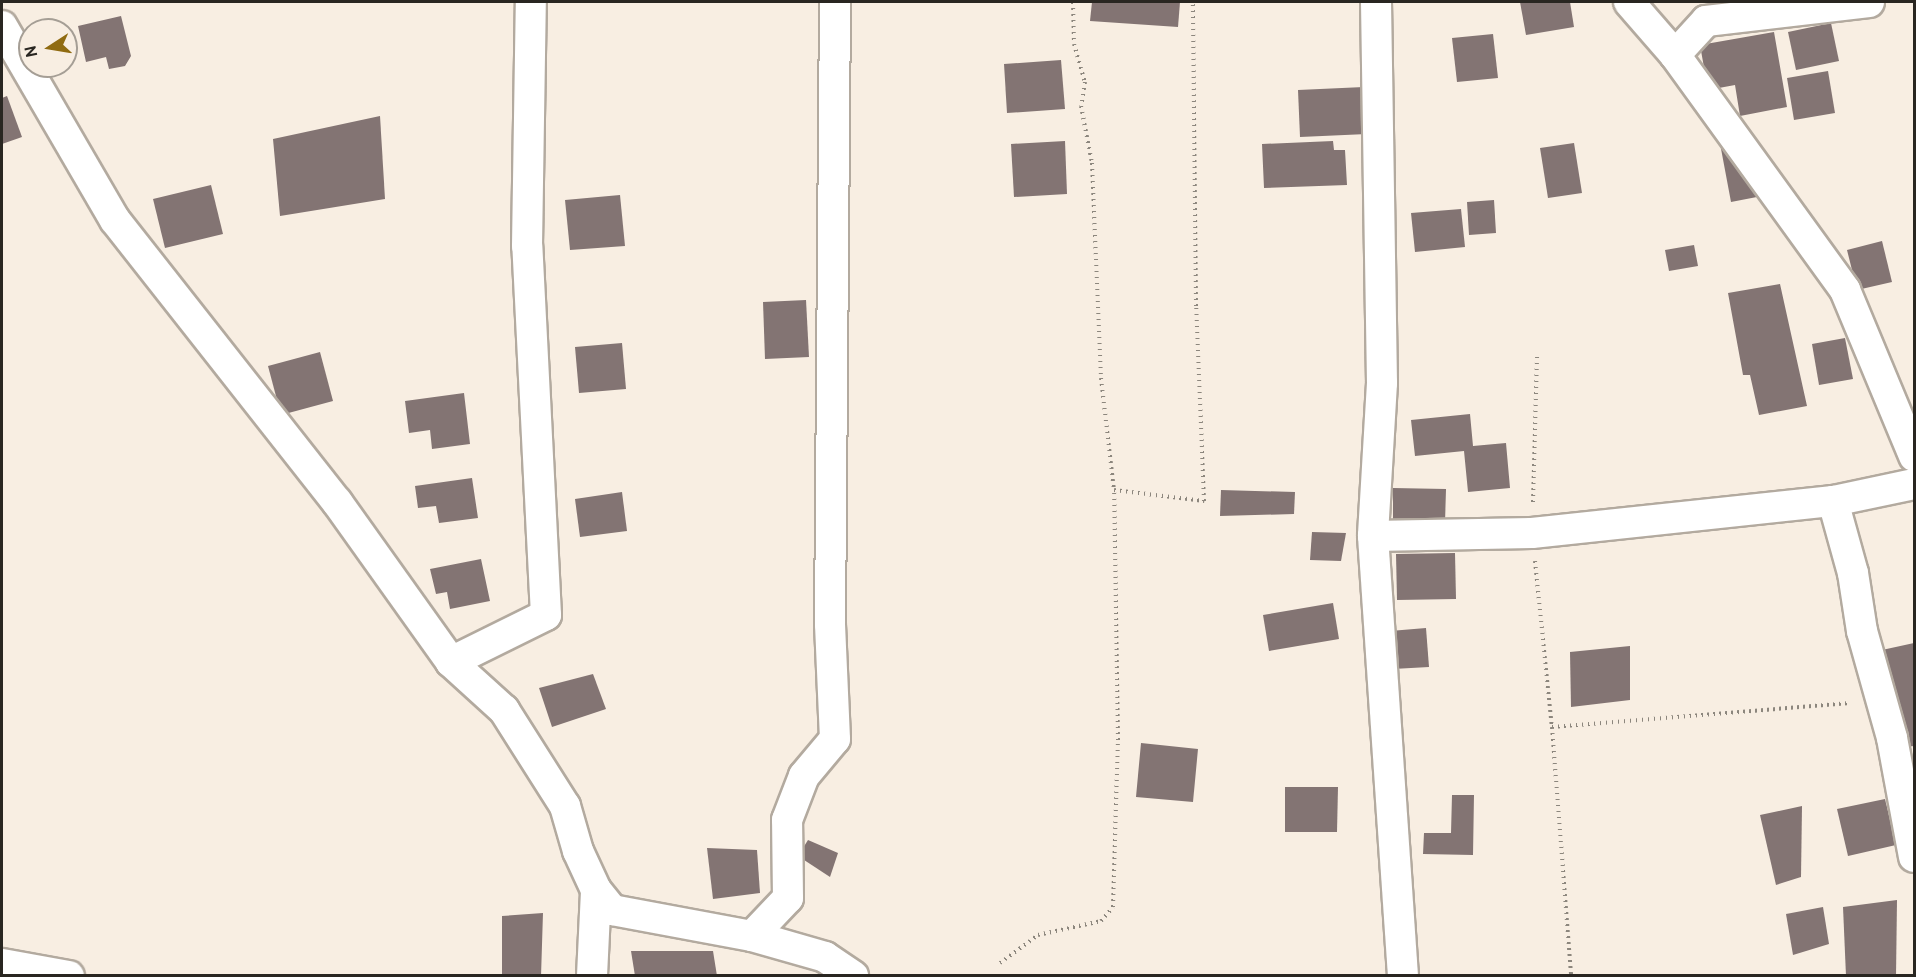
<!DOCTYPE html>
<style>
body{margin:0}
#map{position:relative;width:1916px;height:977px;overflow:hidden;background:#f8eee2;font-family:Overpass,sans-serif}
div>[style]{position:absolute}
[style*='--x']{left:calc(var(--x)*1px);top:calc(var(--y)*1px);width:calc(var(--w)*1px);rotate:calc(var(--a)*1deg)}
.building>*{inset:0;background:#837473}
.path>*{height:4px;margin-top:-2px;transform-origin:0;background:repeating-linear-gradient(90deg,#8c867d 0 1.5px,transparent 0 6px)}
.roads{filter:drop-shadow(2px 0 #b3aa9f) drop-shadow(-2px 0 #b3aa9f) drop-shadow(0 2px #b3aa9f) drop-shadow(0 -2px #b3aa9f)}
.minor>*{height:30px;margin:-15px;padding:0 15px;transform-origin:15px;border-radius:15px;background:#fff}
span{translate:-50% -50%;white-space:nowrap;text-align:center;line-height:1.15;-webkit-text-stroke:4.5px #f8eee2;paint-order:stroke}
.frame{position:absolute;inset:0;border:3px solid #292621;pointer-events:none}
.north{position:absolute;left:18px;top:18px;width:60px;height:60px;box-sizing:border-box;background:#f8eee2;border:2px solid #a59e95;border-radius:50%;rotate:258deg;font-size:16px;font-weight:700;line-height:24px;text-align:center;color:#292621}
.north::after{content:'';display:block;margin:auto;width:21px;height:27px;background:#906b11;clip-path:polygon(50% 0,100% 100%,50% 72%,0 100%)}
</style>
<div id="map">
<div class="building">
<i style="clip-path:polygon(1092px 2px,1180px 2px,1178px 27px,1090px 21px)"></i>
<i style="clip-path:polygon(1520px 2px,1570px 2px,1574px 27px,1526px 35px)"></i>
<i style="clip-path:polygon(121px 16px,131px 56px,125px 66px,109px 69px,106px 57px,86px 62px,78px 26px)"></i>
<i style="clip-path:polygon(1831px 23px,1839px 61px,1796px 70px,1788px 32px)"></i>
<i style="clip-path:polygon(1774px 32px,1787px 107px,1740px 116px,1735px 85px,1708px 90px,1700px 45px)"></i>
<i style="clip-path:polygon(1493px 34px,1498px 78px,1457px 82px,1452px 38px)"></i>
<i style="clip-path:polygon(1061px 60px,1065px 109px,1007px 113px,1004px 64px)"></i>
<i style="clip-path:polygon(1828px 71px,1835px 113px,1794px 120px,1787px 78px)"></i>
<i style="clip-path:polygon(1364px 87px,1367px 134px,1300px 137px,1298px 90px)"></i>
<i style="clip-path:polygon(7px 96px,22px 137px,2px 144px,2px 98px)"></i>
<i style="clip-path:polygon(380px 116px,385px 199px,280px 216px,273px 139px)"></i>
<i style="clip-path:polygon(1719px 138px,1762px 196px,1731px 202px)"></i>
<i style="clip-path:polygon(1065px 141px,1067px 194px,1014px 197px,1011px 144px)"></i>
<i style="clip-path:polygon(1333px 141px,1334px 150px,1345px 150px,1347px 185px,1264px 188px,1262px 144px)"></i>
<i style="clip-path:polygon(1574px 143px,1582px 193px,1548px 198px,1540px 148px)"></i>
<i style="clip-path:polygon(211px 185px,223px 234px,165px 248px,153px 199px)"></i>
<i style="clip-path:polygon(620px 195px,625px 246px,570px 250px,565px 200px)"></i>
<i style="clip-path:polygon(1494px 200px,1496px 233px,1469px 235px,1467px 202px)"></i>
<i style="clip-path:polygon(1461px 209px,1465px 247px,1415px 252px,1411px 213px)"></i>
<i style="clip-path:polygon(1882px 241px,1892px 282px,1857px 290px,1847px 250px)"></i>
<i style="clip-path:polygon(1694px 245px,1698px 266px,1669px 271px,1665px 250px)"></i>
<i style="clip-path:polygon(1780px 284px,1807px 406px,1759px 415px,1750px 375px,1743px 375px,1728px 293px)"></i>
<i style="clip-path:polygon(806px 300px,809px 357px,765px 359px,763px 302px)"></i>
<i style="clip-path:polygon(1845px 338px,1853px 379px,1819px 385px,1812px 344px)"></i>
<i style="clip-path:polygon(622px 343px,626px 389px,579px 393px,575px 347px)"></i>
<i style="clip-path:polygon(320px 352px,333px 401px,281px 415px,268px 366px)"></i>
<i style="clip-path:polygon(464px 393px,470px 444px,432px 449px,430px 430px,409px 433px,405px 401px)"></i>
<i style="clip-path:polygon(1470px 414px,1473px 446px,1506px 443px,1510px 488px,1468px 492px,1464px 451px,1415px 456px,1411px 420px)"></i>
<i style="clip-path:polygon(472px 478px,478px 518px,439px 523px,436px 506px,418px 508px,415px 486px)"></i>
<i style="clip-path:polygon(1393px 488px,1446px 489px,1445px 523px,1393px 522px)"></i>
<i style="clip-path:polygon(1221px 490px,1295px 492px,1294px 514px,1220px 516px)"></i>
<i style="clip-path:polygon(622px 492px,627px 531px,580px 537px,575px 499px)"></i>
<i style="clip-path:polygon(1312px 532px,1346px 533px,1341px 561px,1310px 560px)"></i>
<i style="clip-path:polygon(1455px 553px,1456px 599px,1397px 600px,1396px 554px)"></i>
<i style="clip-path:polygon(481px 559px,490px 601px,450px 609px,447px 592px,436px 594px,430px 569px)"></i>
<i style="clip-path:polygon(1333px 603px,1339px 639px,1269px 651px,1263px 615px)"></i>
<i style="clip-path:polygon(1426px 628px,1429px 667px,1393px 669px,1390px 631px)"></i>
<i style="clip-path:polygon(1914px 643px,1914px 746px,1906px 747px,1882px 650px)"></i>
<i style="clip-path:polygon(1630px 646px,1630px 700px,1571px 707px,1570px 652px)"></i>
<i style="clip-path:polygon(593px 674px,606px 709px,552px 727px,539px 688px)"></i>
<i style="clip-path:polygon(1141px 743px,1198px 749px,1193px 802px,1136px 797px)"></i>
<i style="clip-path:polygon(1285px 787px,1338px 787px,1337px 832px,1285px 832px)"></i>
<i style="clip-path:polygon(1452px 795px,1474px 795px,1473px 855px,1423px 854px,1424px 833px,1451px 833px)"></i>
<i style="clip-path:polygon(1885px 799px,1896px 845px,1848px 856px,1837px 809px)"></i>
<i style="clip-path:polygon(1802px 806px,1801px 877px,1776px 885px,1760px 815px)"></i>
<i style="clip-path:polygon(808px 840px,838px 853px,830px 877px,798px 856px)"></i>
<i style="clip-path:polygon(707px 848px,757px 850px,760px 893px,713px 899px)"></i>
<i style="clip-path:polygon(1897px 900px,1896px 976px,1846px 976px,1843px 907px)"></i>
<i style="clip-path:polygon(1823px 907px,1829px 944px,1793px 955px,1786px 914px)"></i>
<i style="clip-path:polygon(543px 913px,541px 976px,502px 976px,502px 916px)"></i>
<i style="clip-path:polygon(631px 951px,713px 951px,717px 976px,635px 976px)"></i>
</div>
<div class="path">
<i style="--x:1073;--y:2;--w:42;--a:88.6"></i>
<i style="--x:1074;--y:44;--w:40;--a:74"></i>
<i style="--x:1085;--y:82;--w:24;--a:99"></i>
<i style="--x:1081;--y:106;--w:58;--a:79.1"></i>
<i style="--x:1092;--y:163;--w:215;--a:87.6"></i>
<i style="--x:1101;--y:378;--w:113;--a:83.4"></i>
<i style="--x:1533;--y:502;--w:146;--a:-88.4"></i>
<i style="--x:1535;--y:561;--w:167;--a:84.2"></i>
<i style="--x:1552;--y:727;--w:299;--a:-4.6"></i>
<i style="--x:1552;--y:727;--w:250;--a:85.6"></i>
<i style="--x:1000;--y:963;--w:47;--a:-36.4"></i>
<i style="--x:1038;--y:935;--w:65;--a:-12.5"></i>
<i style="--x:1101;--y:921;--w:18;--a:-49"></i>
<i style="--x:1113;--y:907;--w:167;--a:-88.3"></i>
<i style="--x:1118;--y:740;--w:250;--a:-90.9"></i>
<i style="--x:1114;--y:490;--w:91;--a:7"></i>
<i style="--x:1204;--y:501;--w:195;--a:-92.3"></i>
<i style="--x:1196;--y:306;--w:304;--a:-90.6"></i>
</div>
<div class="roads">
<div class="minor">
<i style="--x:1376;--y:2;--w:381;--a:89.1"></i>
<i style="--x:1382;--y:383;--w:153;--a:93.4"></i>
<i style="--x:1373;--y:536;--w:441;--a:86.1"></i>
<i style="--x:1629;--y:2;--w:70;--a:49"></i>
<i style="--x:1675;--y:55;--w:290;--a:54.1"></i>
<i style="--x:1845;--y:290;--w:180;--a:67.4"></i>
<i style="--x:2;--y:26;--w:225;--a:59.8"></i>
<i style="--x:115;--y:220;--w:359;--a:51.8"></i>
<i style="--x:337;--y:502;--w:196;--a:54.5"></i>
<i style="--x:451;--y:662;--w:72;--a:42.2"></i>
<i style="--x:504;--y:710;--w:114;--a:57.6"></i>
<i style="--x:565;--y:806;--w:47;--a:73.9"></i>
<i style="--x:578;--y:851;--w:43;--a:65.2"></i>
<i style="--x:596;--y:890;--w:26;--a:51"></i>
<i style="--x:612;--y:910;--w:142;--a:10.5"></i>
<i style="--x:752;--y:936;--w:76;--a:16"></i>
<i style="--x:825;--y:957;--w:34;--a:34"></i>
<i style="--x:1675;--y:55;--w:46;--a:-47.6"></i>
<i style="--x:1706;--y:21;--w:164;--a:-6.6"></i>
<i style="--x:1914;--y:484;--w:83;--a:168.1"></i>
<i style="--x:1833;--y:501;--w:75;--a:74.5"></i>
<i style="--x:1853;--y:573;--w:59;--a:81.2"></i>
<i style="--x:1862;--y:631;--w:111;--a:74.3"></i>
<i style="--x:1892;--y:738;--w:121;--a:79.5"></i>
<i style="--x:1373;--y:536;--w:159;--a:-1.1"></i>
<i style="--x:1532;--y:533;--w:303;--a:-6.1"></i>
<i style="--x:451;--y:662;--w:106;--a:-26.3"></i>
<i style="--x:546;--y:615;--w:369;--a:-92.9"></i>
<i style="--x:527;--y:246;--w:244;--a:-89.1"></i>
<i style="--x:752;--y:936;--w:52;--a:-46.5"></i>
<i style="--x:788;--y:898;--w:78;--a:-90.7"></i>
<i style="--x:787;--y:820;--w:47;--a:-68.9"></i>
<i style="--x:804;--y:776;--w:48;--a:-50"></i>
<i style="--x:835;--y:739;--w:115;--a:-92.5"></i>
<i style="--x:830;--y:624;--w:622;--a:-89.54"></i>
<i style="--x:2;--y:964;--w:68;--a:10.2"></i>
<i style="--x:592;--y:976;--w:86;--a:-87.3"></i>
</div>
</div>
<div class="frame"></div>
<div class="north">N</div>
</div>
